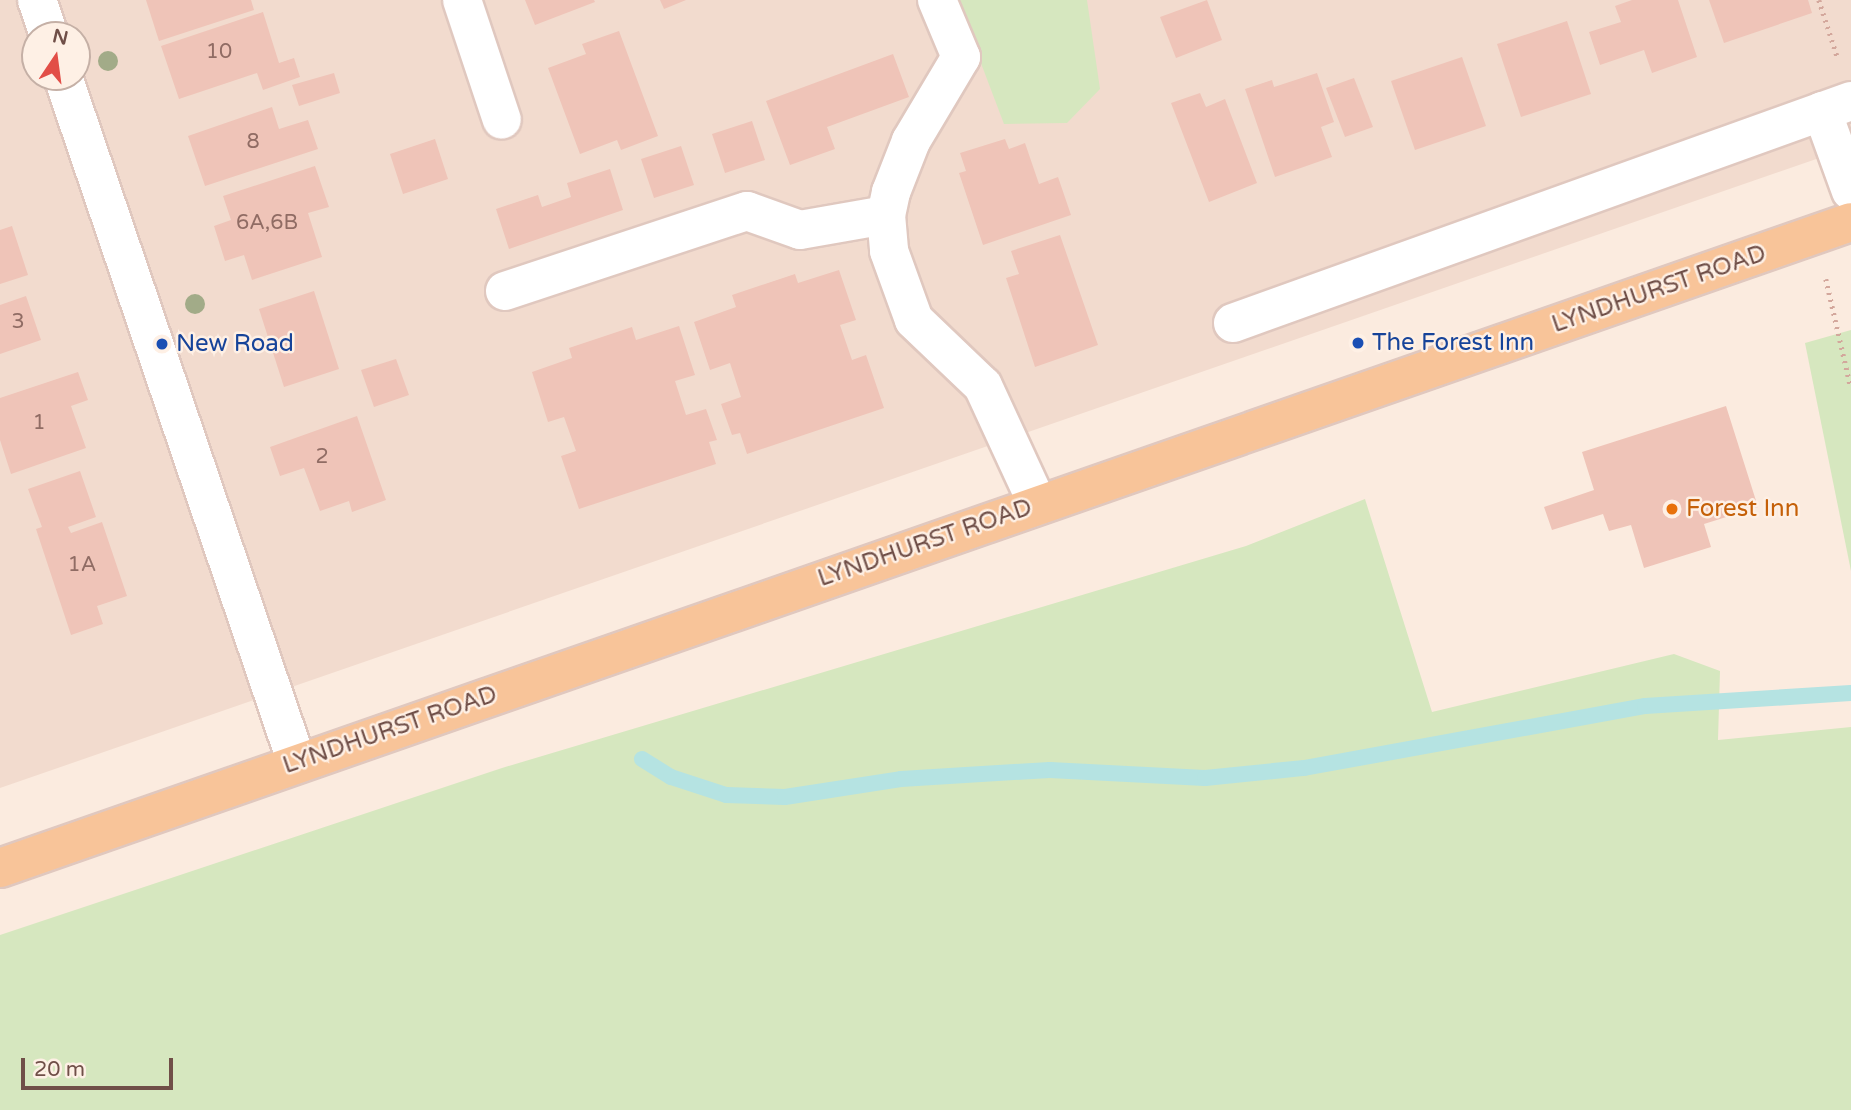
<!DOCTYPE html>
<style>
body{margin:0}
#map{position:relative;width:1851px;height:1110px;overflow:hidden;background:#fbebdf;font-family:"Varela Round",sans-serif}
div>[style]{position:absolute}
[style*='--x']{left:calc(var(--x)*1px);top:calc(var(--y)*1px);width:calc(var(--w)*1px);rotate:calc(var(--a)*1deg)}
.residential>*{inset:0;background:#f2dbce}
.green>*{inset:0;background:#d6e7bf}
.stream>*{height:16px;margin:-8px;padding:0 8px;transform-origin:8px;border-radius:8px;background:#b5e3e2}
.building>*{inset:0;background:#efc4b8}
.path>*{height:4.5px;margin-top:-2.25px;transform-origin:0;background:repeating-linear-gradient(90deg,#d3a79c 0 2px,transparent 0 7px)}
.roads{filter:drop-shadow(2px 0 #e0c8bf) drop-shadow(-2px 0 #e0c8bf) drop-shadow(0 2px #e0c8bf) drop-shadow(0 -2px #e0c8bf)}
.minor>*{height:38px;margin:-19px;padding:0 19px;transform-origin:19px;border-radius:19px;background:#fff}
.major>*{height:38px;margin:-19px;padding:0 19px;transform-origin:19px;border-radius:19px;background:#f8c499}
.trees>*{width:20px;height:20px;margin:-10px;border-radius:50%;background:#a2ab88}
.dots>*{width:19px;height:19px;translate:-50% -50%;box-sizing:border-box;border:4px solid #fef0e5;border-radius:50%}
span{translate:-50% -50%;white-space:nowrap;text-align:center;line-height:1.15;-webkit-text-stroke:5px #fef0e5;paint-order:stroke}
.number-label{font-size:21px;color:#906c64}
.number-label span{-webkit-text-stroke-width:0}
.street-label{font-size:24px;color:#704f48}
.transit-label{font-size:24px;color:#164399}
.left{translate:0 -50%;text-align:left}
.food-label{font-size:24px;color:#c56008}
.north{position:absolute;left:21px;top:21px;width:70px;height:70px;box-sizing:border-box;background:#fef0e5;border:2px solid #c5b0a6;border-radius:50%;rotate:13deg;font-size:19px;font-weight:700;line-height:28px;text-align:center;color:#704f48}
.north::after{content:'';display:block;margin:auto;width:24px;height:32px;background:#e24e47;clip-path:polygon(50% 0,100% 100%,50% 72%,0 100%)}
.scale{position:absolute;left:21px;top:1058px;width:152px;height:32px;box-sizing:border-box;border:4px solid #704f48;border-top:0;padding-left:9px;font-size:21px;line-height:24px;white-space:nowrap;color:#704f48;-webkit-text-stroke:5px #fef0e5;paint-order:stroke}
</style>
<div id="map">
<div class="residential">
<i style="clip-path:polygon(evenodd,0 0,1851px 0,1851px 147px,0 788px,0 0,35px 35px,77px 35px,77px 77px,35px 77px,35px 35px)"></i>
</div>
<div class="green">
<i style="clip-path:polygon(957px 0,1087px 0,1100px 89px,1067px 123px,1004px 124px)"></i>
<i style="clip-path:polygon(1851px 330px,1851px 571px,1805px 343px)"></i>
<i style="clip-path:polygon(1365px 499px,1432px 712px,1674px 654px,1720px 671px,1718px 740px,1851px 727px,1851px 1110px,0 1110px,0 935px,502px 768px,1246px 546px)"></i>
</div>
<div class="stream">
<i style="--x:642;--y:759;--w:34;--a:32"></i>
<i style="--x:671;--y:777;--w:58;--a:18.1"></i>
<i style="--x:726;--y:795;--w:59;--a:1.9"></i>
<i style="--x:785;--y:797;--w:117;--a:-8.8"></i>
<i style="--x:901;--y:779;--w:149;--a:-3.5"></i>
<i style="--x:1050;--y:770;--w:155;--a:3"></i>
<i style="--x:1205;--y:778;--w:100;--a:-5.8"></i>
<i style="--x:1304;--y:768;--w:347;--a:-10.3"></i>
<i style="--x:1645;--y:706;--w:206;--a:-3.6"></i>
</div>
<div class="building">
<i style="clip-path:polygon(146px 0,251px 0,254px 10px,159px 41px)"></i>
<i style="clip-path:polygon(525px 0,594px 0,595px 2px,535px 25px)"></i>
<i style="clip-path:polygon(660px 0,686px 0,664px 9px)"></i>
<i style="clip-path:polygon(1207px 0,1222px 40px,1176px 58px,1160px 17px)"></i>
<i style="clip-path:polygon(1632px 0,1678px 0,1697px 57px,1652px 73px,1644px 50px,1600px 65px,1589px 32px,1621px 22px,1615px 6px)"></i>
<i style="clip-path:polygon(1709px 0,1808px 0,1812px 13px,1724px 43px)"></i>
<i style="clip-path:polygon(263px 12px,279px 63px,294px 58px,300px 77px,263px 90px,257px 73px,179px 99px,161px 46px)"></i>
<i style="clip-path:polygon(1567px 21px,1591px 94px,1521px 117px,1497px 44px)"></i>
<i style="clip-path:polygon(619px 31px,658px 136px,621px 150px,617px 140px,580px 154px,548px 68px,586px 54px,582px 44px)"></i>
<i style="clip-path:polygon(893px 54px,909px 97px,827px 127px,835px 149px,790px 165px,766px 101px)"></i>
<i style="clip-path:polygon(1462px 57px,1486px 126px,1415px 150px,1391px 81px)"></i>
<i style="clip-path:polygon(334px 73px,340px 93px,299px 106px,292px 85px)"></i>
<i style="clip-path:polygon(1317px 73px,1334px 122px,1321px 127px,1332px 157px,1275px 177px,1245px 89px,1272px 80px,1274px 87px)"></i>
<i style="clip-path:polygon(1354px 78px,1373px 127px,1345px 137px,1326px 88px)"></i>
<i style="clip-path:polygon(1200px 93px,1206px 107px,1225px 99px,1257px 183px,1209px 202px,1171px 103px)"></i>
<i style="clip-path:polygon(272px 107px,279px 129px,308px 120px,318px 149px,205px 186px,188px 136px)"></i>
<i style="clip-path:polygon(752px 121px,765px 160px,725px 173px,712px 134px)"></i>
<i style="clip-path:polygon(435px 139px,448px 179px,403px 194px,390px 154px)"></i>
<i style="clip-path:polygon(1005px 139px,1009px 149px,1025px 143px,1039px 184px,1058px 177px,1071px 215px,983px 245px,959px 173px,966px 171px,960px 153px)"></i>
<i style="clip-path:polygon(681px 146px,694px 185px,654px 198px,641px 159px)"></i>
<i style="clip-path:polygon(315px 166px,329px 207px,308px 213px,322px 257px,252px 280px,244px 255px,225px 261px,214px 226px,231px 220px,223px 196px)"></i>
<i style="clip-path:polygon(610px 169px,623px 210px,509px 249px,496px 209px,538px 195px,542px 207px,571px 197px,567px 183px)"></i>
<i style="clip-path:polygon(12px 226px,28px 275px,0 284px,0 230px)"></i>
<i style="clip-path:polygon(1060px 235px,1098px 345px,1035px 367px,1006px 278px,1019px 274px,1011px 251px)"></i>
<i style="clip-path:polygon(839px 270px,856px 320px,840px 325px,852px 360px,866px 355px,884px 408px,747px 454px,740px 433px,732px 435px,721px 404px,741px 397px,730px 363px,710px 370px,694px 322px,736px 307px,732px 295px,795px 274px,798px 283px)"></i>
<i style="clip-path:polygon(314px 291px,339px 369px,284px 387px,259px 309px)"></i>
<i style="clip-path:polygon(26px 296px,41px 340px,0 354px,0 305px)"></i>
<i style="clip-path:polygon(679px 326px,695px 375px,675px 381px,686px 415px,706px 409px,717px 440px,709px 442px,716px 464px,579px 509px,561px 456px,576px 451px,564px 417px,548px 422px,532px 372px,572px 358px,569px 348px,632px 327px,636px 340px)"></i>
<i style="clip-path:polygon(396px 359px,409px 395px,374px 407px,361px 370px)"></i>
<i style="clip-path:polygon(78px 372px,88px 400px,71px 406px,86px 448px,11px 474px,0 440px,0 398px)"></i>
<i style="clip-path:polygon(1726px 406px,1758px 507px,1704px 524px,1711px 547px,1644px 568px,1631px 525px,1609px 531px,1603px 514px,1552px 530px,1544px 507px,1594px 490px,1582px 452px)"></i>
<i style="clip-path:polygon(357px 416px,386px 500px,352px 512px,349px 501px,320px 511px,304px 468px,280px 476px,270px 447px)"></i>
<i style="clip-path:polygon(80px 471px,96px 517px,68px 527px,71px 533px,102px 522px,127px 596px,97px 606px,103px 624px,71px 635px,36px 529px,42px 527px,28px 489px)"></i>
</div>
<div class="path">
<i style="--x:1819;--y:0;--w:62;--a:72.1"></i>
<i style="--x:1826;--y:279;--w:112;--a:77.1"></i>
</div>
<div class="roads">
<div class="minor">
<i style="--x:37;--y:0;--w:37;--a:71"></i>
<i style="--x:462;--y:0;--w:126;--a:71.6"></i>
<i style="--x:937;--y:0;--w:62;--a:67.2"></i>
<i style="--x:961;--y:57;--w:98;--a:120.8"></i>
<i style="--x:911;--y:141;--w:55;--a:111.4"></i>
<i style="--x:891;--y:192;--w:24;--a:102"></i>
<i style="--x:886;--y:215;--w:36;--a:85"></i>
<i style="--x:889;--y:251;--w:73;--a:70.1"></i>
<i style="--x:914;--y:320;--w:95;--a:43.7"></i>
<i style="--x:983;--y:386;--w:131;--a:65.2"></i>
<i style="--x:63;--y:77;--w:725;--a:71.17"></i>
<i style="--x:1822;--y:111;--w:85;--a:70.1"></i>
<i style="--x:505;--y:291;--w:255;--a:-18.3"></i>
<i style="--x:747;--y:211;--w:56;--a:19.7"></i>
<i style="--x:800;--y:230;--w:87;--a:-9.9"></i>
<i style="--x:1233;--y:323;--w:657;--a:-19.76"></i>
</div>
<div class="major">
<i style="--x:0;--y:868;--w:1960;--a:-19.24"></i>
</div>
</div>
<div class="trees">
<i style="left:108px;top:61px"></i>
<i style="left:195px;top:304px"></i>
</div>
<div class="dots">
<i style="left:1358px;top:343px;background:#1a4fb4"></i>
<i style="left:162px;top:344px;background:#1a4fb4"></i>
<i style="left:1672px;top:509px;background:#e8710a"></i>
</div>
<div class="number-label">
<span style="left:219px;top:52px">10</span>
<span style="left:253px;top:142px">8</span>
<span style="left:267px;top:223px">6A,6B</span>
<span style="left:18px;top:322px">3</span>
<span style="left:39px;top:423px">1</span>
<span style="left:322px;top:457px">2</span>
<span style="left:82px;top:565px">1A</span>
</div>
<div class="street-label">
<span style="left:1659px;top:289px;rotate:-19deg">LYNDHURST ROAD</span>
<span style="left:925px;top:543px;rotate:-19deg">LYNDHURST ROAD</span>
<span style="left:390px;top:730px;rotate:-19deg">LYNDHURST ROAD</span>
</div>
<div class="transit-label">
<span class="left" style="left:1372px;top:343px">The Forest Inn</span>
<span class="left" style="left:176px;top:344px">New Road</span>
</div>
<div class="food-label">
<span class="left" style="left:1686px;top:509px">Forest Inn</span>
</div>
<div class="north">N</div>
<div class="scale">20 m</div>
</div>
